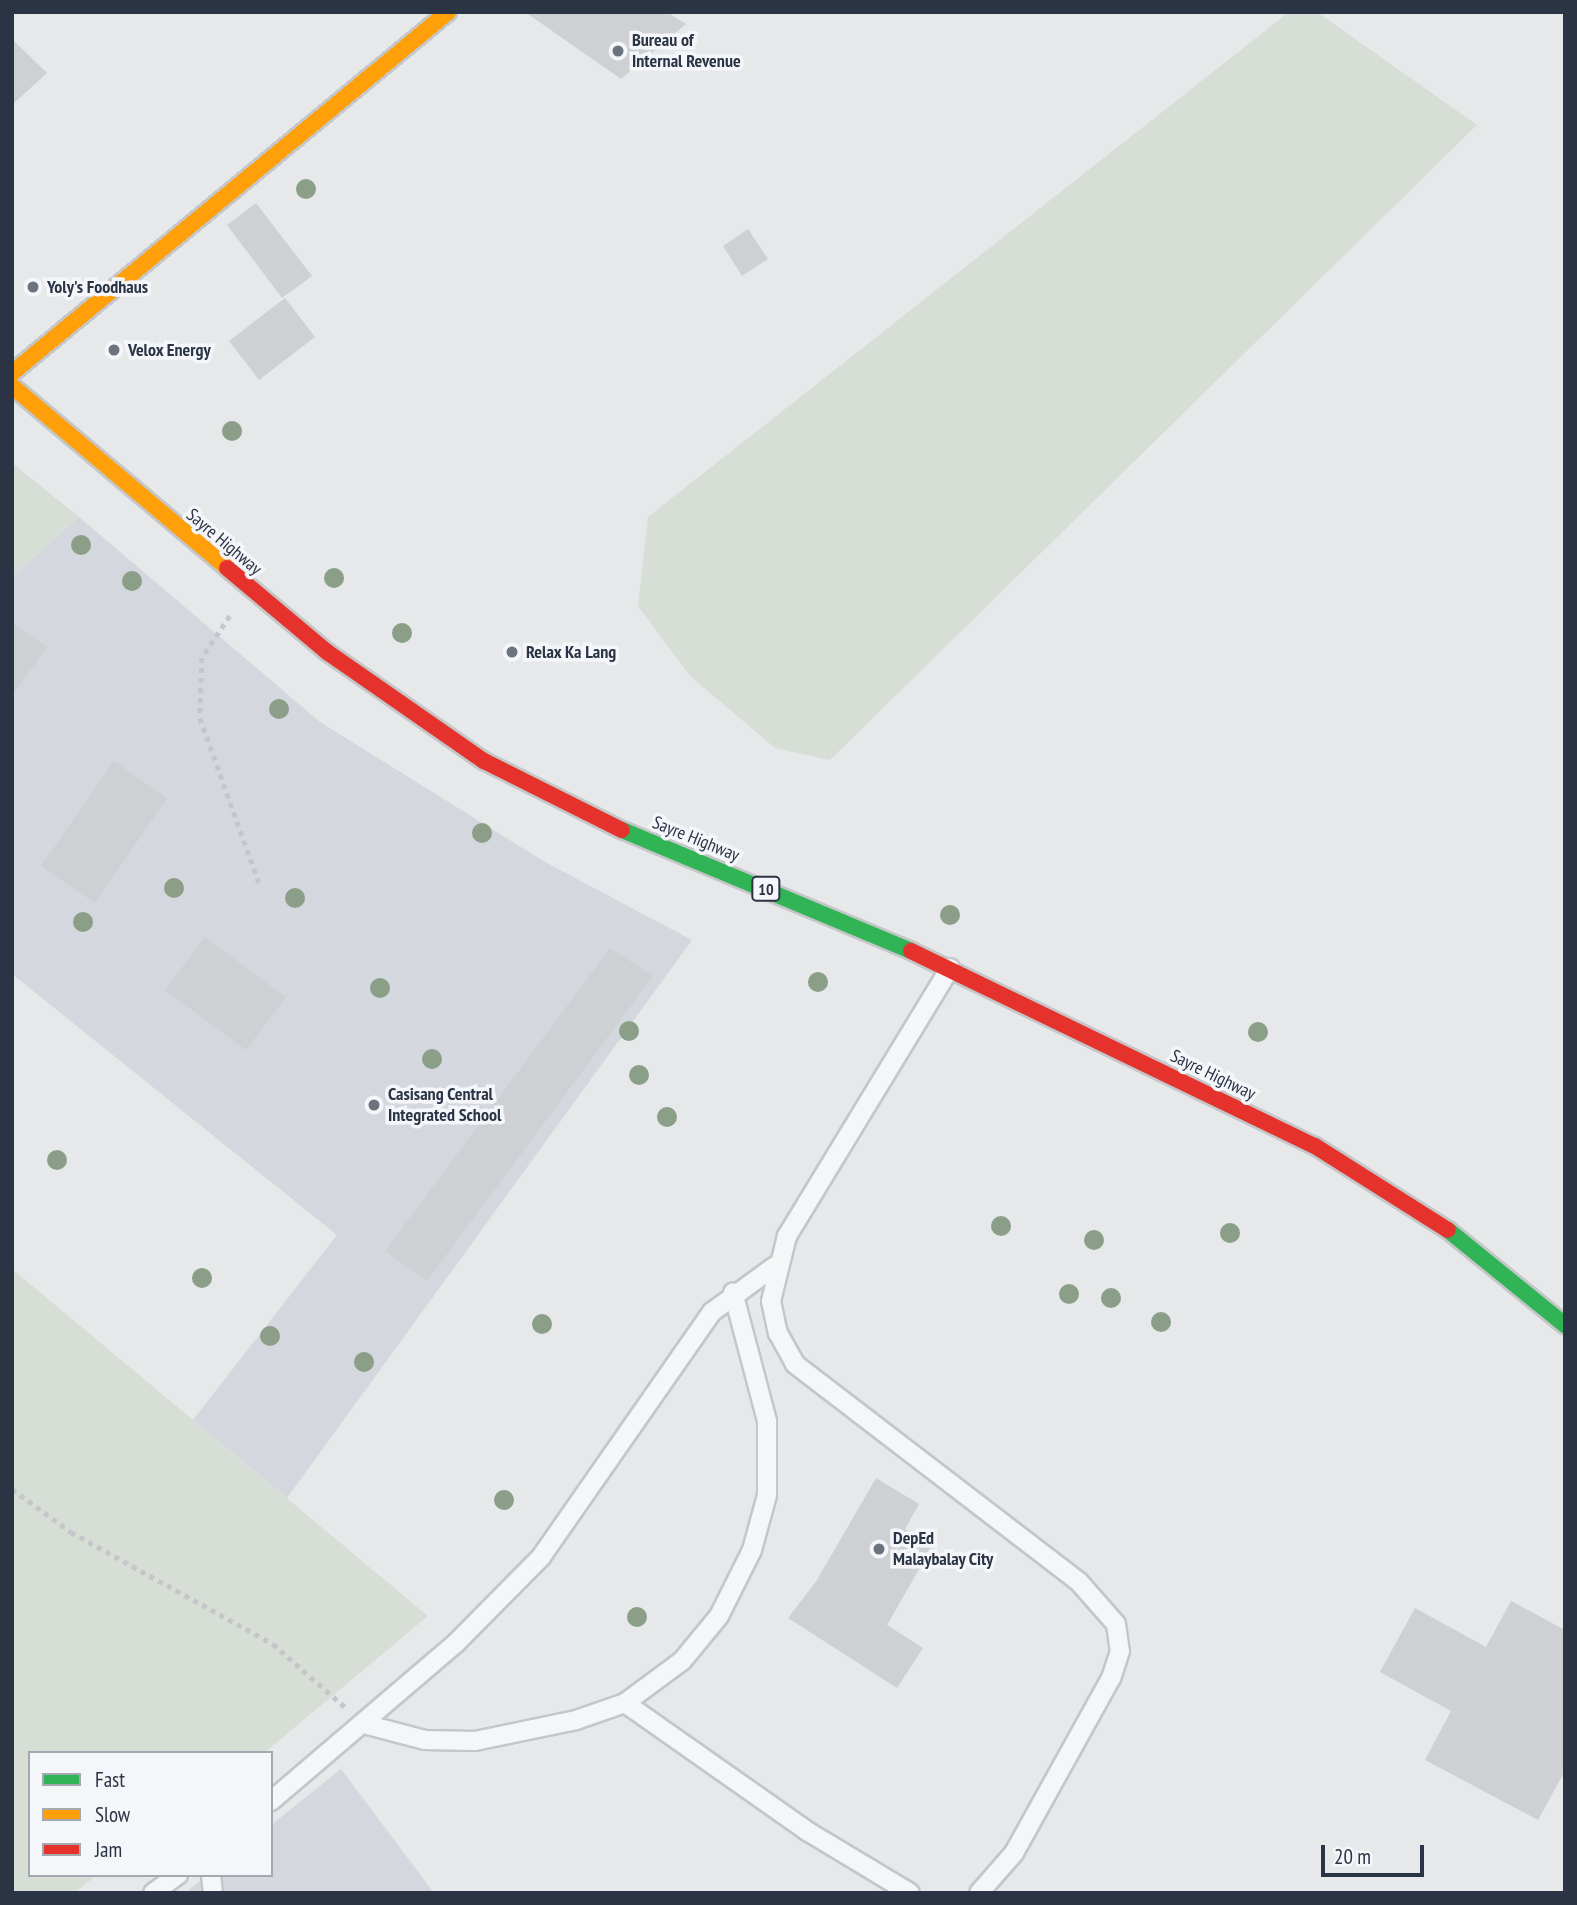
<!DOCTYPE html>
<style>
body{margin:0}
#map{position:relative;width:1577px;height:1905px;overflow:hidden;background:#e6e8ea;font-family:"PT Sans Narrow",sans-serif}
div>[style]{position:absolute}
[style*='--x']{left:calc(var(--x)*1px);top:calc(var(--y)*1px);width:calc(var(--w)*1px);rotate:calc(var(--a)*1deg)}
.built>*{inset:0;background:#d4d7dd}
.green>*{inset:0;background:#d6ded6}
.building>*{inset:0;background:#ced0d3}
.path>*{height:4.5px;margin-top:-2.25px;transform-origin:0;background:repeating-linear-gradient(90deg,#c5c6ca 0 5px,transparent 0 10px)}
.roads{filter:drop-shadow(2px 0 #c4c6c8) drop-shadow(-2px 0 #c4c6c8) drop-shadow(0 2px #c4c6c8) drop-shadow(0 -2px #c4c6c8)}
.lane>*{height:18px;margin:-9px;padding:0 9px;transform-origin:9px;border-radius:9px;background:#f5f6f7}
.fast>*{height:16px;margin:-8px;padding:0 8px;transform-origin:8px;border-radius:8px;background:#30b455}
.slow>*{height:16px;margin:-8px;padding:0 8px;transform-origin:8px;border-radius:8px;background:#ff9f0a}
.jam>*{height:16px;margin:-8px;padding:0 8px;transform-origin:8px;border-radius:8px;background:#e5322d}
.trees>*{width:20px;height:20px;margin:-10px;border-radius:50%;background:#8a9e88}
.dots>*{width:19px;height:19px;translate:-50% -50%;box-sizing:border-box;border:4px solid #f4f6f9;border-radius:50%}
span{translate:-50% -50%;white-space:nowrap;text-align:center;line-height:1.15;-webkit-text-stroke:7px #f4f6f9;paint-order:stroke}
.shield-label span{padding:2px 5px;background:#f4f6f9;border:2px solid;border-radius:5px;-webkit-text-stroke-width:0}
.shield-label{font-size:16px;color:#2b3445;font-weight:700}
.poi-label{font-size:18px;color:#2b3445;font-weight:700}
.left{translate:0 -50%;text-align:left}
.street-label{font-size:18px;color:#2b3445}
.frame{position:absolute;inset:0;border:14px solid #2b3445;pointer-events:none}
.legend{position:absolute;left:28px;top:1751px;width:245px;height:126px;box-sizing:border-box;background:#f4f6f9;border:2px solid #a4a8b1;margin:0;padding:9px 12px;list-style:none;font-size:21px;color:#2b3445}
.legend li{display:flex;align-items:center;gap:14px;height:35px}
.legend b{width:35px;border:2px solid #a4a8b1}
.scale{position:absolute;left:1321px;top:1845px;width:103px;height:32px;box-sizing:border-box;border:4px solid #2b3445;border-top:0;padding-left:9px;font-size:21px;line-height:24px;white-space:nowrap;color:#2b3445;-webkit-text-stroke:5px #f4f6f9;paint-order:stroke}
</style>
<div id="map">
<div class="built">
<i style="clip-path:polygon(79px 517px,320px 722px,545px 862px,692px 940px,287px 1498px,193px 1420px,337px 1235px,12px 974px,12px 577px)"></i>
<i style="clip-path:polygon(341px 1769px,434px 1893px,185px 1893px,207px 1875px,271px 1875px,271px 1825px)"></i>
</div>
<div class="green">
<i style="clip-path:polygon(1289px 12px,1317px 12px,1477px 125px,830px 760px,775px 748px,690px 676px,638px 606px,648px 517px)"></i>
<i style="clip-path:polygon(12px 463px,79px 517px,12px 577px)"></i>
<i style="clip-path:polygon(12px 1269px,428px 1616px,264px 1753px,30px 1753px,30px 1875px,97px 1875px,74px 1893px,12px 1893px)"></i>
</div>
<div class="building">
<i style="clip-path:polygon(525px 12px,667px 12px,686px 24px,621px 79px)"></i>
<i style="clip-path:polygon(12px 39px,47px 73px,12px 105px)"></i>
<i style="clip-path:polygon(256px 203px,312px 276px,282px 298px,227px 225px)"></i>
<i style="clip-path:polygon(748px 229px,768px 259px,742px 276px,723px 246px)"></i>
<i style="clip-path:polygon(285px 298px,315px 337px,259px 380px,229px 341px)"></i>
<i style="clip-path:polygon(12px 622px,47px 647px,12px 696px)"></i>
<i style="clip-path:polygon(114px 761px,167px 798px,95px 903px,41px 866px)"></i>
<i style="clip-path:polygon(205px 937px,286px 997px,246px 1050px,165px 990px)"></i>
<i style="clip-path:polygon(610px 948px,653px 976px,427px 1281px,385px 1251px)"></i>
<i style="clip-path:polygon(876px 1478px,919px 1504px,905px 1529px,933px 1545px,887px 1625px,923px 1648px,897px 1688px,788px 1618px,817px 1580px)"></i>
<i style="clip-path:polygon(1511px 1601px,1565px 1630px,1565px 1771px,1538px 1820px,1425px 1760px,1451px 1711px,1380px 1672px,1415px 1608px,1486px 1647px)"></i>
</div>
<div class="path">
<i style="--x:230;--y:616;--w:50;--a:123.7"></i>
<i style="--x:202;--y:658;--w:60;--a:91.9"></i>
<i style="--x:200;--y:718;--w:175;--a:70.3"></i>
<i style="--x:12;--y:1489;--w:73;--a:36.1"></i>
<i style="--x:71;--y:1532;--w:231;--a:29"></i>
<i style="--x:273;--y:1644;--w:96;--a:41.2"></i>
</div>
<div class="roads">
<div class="lane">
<i style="--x:950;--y:968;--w:314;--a:121.3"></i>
<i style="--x:787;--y:1236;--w:67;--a:103.8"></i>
<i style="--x:771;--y:1301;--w:33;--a:78"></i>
<i style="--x:778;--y:1333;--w:35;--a:61"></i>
<i style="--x:795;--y:1364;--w:358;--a:37.5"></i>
<i style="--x:1079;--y:1582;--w:56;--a:48.6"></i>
<i style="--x:1116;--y:1624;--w:27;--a:82"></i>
<i style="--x:1120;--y:1651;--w:28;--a:108"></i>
<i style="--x:1111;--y:1678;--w:200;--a:119"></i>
<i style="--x:1014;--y:1853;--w:53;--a:131.2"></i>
<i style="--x:625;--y:1703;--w:223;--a:35.1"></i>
<i style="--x:807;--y:1831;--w:120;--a:31"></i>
<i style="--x:364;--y:1724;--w:63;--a:14.7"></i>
<i style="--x:425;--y:1740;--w:50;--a:1.1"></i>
<i style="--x:475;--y:1741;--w:103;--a:-11.7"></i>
<i style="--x:576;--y:1720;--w:52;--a:-19.1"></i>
<i style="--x:625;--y:1703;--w:71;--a:-36.4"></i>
<i style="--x:682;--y:1661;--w:58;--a:-50.6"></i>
<i style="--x:719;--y:1616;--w:74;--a:-63.4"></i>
<i style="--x:752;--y:1550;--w:57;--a:-74.7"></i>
<i style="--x:767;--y:1495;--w:74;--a:-90"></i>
<i style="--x:767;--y:1421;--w:133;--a:-104.8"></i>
<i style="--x:271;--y:1801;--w:243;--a:-40.5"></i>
<i style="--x:456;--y:1643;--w:121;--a:-45.3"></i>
<i style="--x:541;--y:1557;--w:299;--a:-55.1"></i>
<i style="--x:712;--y:1312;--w:78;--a:-36.1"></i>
<i style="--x:211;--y:1875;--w:18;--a:84"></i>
<i style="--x:153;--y:1893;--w:31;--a:-36"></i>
</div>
<div class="fast">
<i style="--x:622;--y:830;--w:313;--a:22.7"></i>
<i style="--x:1448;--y:1230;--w:151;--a:39.1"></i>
</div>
<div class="slow">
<i style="--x:12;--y:373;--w:566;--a:-39.62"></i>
<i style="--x:12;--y:386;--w:282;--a:40.2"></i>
</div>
<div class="jam">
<i style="--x:227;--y:568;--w:131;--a:40"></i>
<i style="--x:327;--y:652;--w:191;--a:34.8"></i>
<i style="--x:484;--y:761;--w:154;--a:26.6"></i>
<i style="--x:911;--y:951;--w:449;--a:25.8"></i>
<i style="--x:1315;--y:1146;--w:157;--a:32.3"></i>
</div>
</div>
<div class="trees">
<i style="left:306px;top:189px"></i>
<i style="left:232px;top:431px"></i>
<i style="left:81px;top:545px"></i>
<i style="left:334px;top:578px"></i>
<i style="left:132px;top:581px"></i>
<i style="left:402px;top:633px"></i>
<i style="left:279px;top:709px"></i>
<i style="left:482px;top:833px"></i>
<i style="left:174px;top:888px"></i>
<i style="left:295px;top:898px"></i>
<i style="left:950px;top:915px"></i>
<i style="left:83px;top:922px"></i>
<i style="left:818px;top:982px"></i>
<i style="left:380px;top:988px"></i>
<i style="left:629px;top:1031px"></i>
<i style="left:1258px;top:1032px"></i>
<i style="left:432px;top:1059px"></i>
<i style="left:639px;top:1075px"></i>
<i style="left:667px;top:1117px"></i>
<i style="left:57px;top:1160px"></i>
<i style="left:1001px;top:1226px"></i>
<i style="left:1230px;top:1233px"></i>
<i style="left:1094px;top:1240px"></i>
<i style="left:202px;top:1278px"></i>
<i style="left:1069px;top:1294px"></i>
<i style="left:1111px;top:1298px"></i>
<i style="left:1161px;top:1322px"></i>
<i style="left:542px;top:1324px"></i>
<i style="left:270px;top:1336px"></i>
<i style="left:364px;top:1362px"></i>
<i style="left:504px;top:1500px"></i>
<i style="left:637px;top:1617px"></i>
</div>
<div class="dots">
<i style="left:618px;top:51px;background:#6c737f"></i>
<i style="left:33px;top:287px;background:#6c737f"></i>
<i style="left:114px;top:350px;background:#6c737f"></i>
<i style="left:512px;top:652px;background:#6c737f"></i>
<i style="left:374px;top:1105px;background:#6c737f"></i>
<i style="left:879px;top:1549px;background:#6c737f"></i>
</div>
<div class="shield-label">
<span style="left:766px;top:889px">10</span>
</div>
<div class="poi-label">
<span class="left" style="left:632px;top:51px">Bureau of<br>Internal Revenue</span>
<span class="left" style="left:47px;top:287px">Yoly's Foodhaus</span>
<span class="left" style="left:128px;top:350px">Velox Energy</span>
<span class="left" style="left:526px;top:652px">Relax Ka Lang</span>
<span class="left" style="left:388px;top:1105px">Casisang Central<br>Integrated School</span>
<span class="left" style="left:893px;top:1549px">DepEd<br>Malaybalay City</span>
</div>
<div class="street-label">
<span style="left:224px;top:542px;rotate:40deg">Sayre Highway</span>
<span style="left:696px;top:839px;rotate:22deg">Sayre Highway</span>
<span style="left:1213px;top:1075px;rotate:26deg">Sayre Highway</span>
</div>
<div class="frame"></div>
<ul class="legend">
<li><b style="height:9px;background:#30b455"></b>Fast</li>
<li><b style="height:9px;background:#ff9f0a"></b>Slow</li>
<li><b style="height:9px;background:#e5322d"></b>Jam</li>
</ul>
<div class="scale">20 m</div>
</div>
